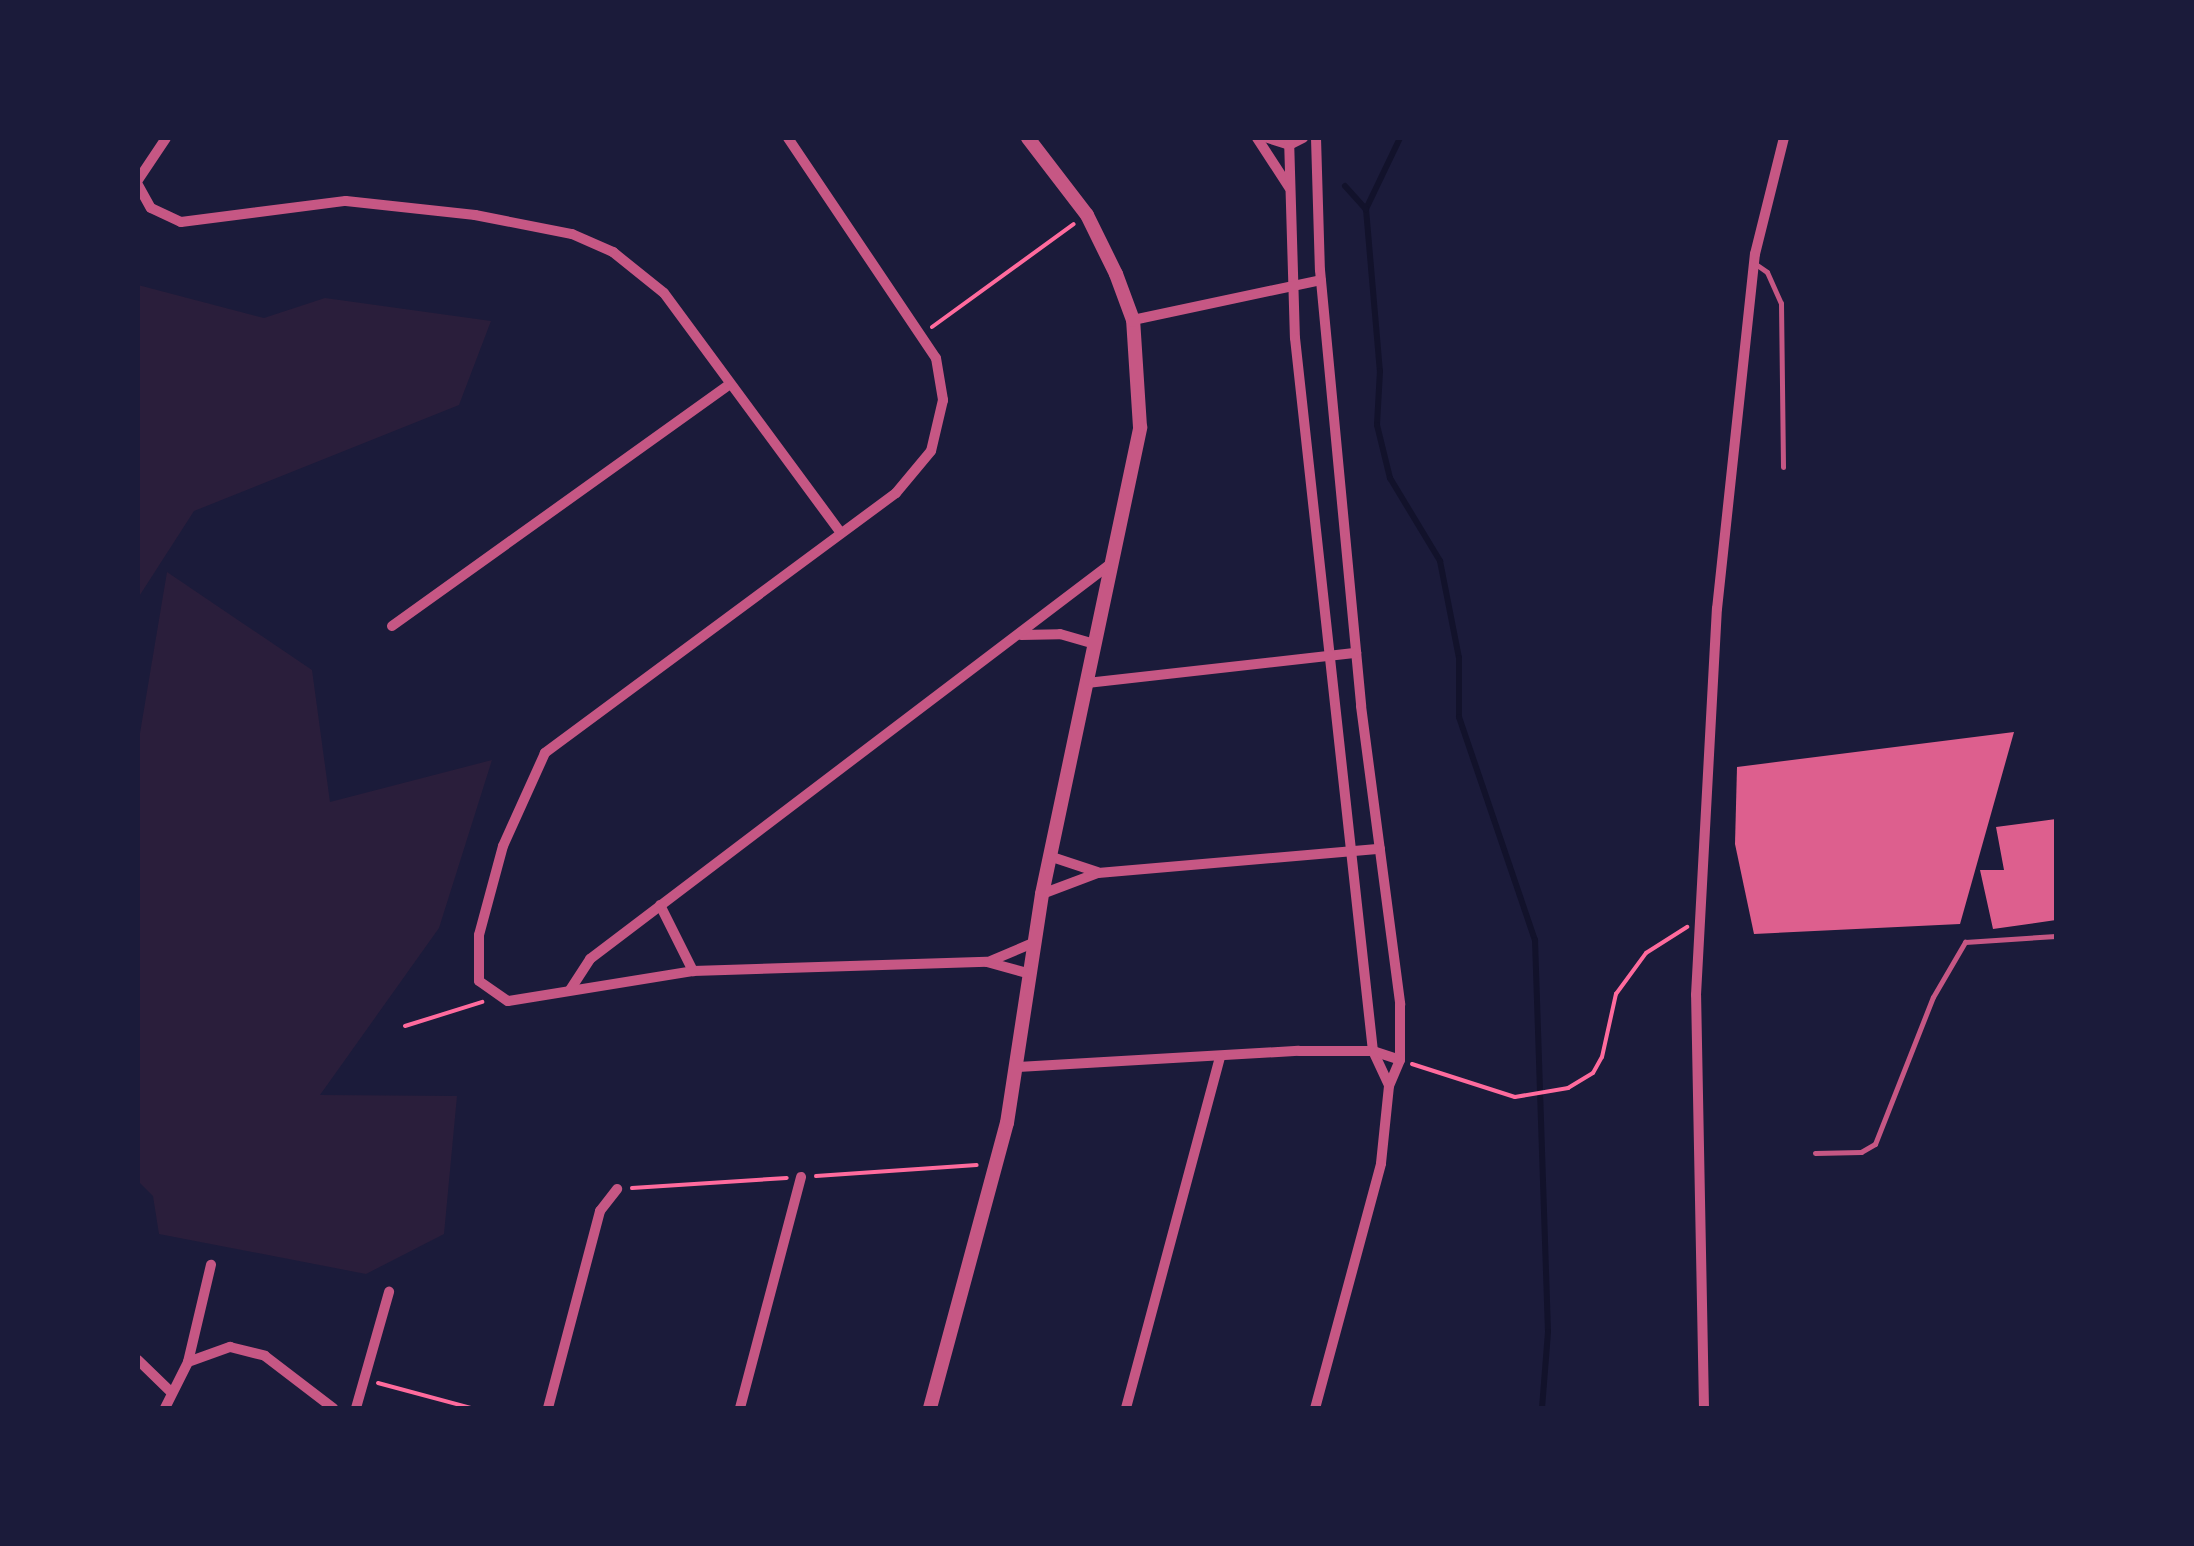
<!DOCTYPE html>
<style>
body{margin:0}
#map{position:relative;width:2194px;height:1546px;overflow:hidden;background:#1b1b3a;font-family:"Source Sans 3",sans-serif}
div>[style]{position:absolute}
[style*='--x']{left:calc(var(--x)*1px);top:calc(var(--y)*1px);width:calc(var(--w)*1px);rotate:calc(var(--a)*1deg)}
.green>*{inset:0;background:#2a1e3b}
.stream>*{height:6px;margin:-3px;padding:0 3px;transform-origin:3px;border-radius:3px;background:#12122b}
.building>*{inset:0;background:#dd5f8e}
.path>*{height:4px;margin:-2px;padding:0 2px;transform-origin:2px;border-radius:2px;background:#ff6b9d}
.service>*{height:5px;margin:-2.5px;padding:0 2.5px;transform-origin:2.5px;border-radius:2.5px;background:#c65784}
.minor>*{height:10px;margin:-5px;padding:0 5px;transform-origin:5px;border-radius:5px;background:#c65784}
.tertiary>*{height:14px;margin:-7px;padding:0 7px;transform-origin:7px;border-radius:7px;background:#c65784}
span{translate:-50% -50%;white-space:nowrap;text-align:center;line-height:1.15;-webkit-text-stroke:8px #1b1b3a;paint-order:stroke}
.frame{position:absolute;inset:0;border:140px solid #1b1b3a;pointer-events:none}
</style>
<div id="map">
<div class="green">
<i style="clip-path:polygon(138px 285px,264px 318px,325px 298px,491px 321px,459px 405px,194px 511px,138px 598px)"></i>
<i style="clip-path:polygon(167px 572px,312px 670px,330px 802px,492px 760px,439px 928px,320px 1095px,457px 1096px,444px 1234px,366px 1274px,159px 1234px,153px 1196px,138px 1181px,138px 745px)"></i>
</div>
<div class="stream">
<i style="--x:1400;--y:138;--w:79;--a:115.6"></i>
<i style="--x:1366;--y:209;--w:163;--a:85.1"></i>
<i style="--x:1380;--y:371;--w:54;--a:93.2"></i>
<i style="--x:1377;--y:425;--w:55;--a:76.2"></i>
<i style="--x:1390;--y:478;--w:97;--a:58.9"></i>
<i style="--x:1440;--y:561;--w:99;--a:78.9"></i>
<i style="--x:1459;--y:658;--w:59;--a:90"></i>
<i style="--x:1459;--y:717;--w:236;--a:71.2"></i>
<i style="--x:1535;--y:940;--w:392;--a:88.1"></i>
<i style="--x:1548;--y:1332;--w:76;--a:94.5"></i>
<i style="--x:1345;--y:186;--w:31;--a:48"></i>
</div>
<div class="building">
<i style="clip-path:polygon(2014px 732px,1960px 924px,1754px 934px,1735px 844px,1737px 767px)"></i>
<i style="clip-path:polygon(2056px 819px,2056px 920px,1993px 929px,1980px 870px,2004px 870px,1996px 827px)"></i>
</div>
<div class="path">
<i style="--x:932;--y:327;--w:175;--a:-36"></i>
<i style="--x:405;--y:1026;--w:81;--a:-17.3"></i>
<i style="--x:1412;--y:1064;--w:108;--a:17.8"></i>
<i style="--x:1515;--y:1097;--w:54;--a:-9.6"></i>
<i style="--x:1568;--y:1088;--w:29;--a:-31"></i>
<i style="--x:1593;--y:1073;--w:18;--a:-61"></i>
<i style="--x:1602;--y:1057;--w:65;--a:-77.5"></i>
<i style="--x:1616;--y:994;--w:51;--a:-53.8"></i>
<i style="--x:1646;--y:953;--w:49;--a:-32.4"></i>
<i style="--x:816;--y:1176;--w:161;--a:-3.9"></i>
<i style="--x:632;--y:1188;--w:155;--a:-3.7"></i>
<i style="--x:378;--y:1383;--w:96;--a:15"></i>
</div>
<div class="service">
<i style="--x:1757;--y:265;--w:12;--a:35"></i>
<i style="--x:1767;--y:272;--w:34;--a:66"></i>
<i style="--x:1781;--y:303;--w:164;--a:89.3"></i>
<i style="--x:1815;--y:1153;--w:46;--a:-1.2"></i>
<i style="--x:1861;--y:1152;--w:16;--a:-30"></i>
<i style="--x:1875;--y:1144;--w:158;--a:-68.5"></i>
<i style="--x:1933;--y:997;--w:64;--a:-59.8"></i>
<i style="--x:1965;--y:942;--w:91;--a:-3.8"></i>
</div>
<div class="minor">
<i style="--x:788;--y:138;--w:265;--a:56.1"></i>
<i style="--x:936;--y:358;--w:43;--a:80.5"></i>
<i style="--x:943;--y:400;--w:52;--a:103.2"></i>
<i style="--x:931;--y:451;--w:55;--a:129.8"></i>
<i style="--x:896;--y:493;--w:437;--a:143.5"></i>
<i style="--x:545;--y:753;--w:102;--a:114.3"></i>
<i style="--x:503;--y:846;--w:92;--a:105.1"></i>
<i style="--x:479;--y:935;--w:46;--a:90"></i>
<i style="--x:479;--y:981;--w:35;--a:35"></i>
<i style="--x:508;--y:1001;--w:187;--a:-9.2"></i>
<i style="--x:693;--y:971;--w:294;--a:-1.8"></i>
<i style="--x:987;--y:962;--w:41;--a:15.4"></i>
<i style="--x:1257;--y:138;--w:59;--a:56.9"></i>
<i style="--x:1268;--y:138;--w:22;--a:18"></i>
<i style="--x:1289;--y:145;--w:16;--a:-27"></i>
<i style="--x:1289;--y:138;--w:200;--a:88.3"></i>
<i style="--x:1295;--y:338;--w:717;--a:83.76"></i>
<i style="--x:1373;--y:1051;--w:38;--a:65"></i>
<i style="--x:1389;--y:1086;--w:78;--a:95.9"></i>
<i style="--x:1381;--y:1164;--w:253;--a:105.1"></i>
<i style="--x:1316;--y:138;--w:132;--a:88.3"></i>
<i style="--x:1320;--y:270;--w:438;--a:84.6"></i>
<i style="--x:1361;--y:706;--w:301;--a:82.5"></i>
<i style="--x:1400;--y:1004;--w:56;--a:90"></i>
<i style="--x:1400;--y:1060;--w:28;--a:113"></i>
<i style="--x:138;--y:180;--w:50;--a:-56.3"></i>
<i style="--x:138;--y:185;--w:26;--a:61"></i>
<i style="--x:151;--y:208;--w:33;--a:25"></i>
<i style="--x:181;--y:222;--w:166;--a:-7.3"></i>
<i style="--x:346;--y:201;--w:130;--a:6.2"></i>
<i style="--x:475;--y:215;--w:99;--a:11.1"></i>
<i style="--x:572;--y:234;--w:45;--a:23.7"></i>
<i style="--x:613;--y:252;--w:65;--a:38.8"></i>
<i style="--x:664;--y:293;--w:298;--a:53.6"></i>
<i style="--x:1133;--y:320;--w:192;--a:-12"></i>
<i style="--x:392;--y:626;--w:416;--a:-35.6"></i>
<i style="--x:1021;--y:635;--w:39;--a:-1"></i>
<i style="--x:1060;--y:634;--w:37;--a:16"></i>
<i style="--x:1087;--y:683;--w:271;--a:-6.4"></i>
<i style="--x:1049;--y:856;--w:51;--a:18.4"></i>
<i style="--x:1042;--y:894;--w:60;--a:-20.6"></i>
<i style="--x:1098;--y:873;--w:283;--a:-4.9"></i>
<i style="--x:660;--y:905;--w:74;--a:63.4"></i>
<i style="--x:988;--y:962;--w:49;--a:-22.9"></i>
<i style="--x:570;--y:990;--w:37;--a:-57"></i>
<i style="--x:590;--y:959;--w:657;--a:-37.2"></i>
<i style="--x:1018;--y:1067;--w:281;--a:-3.3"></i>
<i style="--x:1299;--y:1051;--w:74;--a:0"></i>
<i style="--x:1373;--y:1051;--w:28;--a:18"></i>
<i style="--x:138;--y:1360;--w:45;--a:44.1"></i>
<i style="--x:188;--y:1362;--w:100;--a:-76.7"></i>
<i style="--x:165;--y:1408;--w:51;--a:-63.4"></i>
<i style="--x:188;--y:1362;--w:45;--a:-19.7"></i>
<i style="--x:230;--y:1347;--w:36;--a:14"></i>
<i style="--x:265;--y:1356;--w:86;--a:37.4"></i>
<i style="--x:356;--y:1408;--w:121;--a:-74.1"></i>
<i style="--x:548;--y:1408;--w:204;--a:-75.2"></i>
<i style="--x:600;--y:1211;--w:28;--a:-52"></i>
<i style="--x:740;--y:1408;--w:239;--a:-75.2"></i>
<i style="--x:1126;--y:1408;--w:363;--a:-75"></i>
<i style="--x:1704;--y:1408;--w:413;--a:-91.1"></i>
<i style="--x:1696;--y:995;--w:387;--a:-86.9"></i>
<i style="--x:1717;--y:609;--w:357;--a:-83.9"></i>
<i style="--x:1755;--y:254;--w:120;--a:-76"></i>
</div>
<div class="tertiary">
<i style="--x:930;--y:1408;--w:295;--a:-74.9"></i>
<i style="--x:1007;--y:1123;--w:232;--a:-81.3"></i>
<i style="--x:1042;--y:894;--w:477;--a:-78.1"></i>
<i style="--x:1140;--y:427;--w:107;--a:-93.7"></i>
<i style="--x:1133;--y:320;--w:49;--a:-110.3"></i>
<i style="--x:1116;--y:274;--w:66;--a:-116.2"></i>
<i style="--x:1087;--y:215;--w:97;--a:-127.5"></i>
</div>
<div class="frame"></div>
</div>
